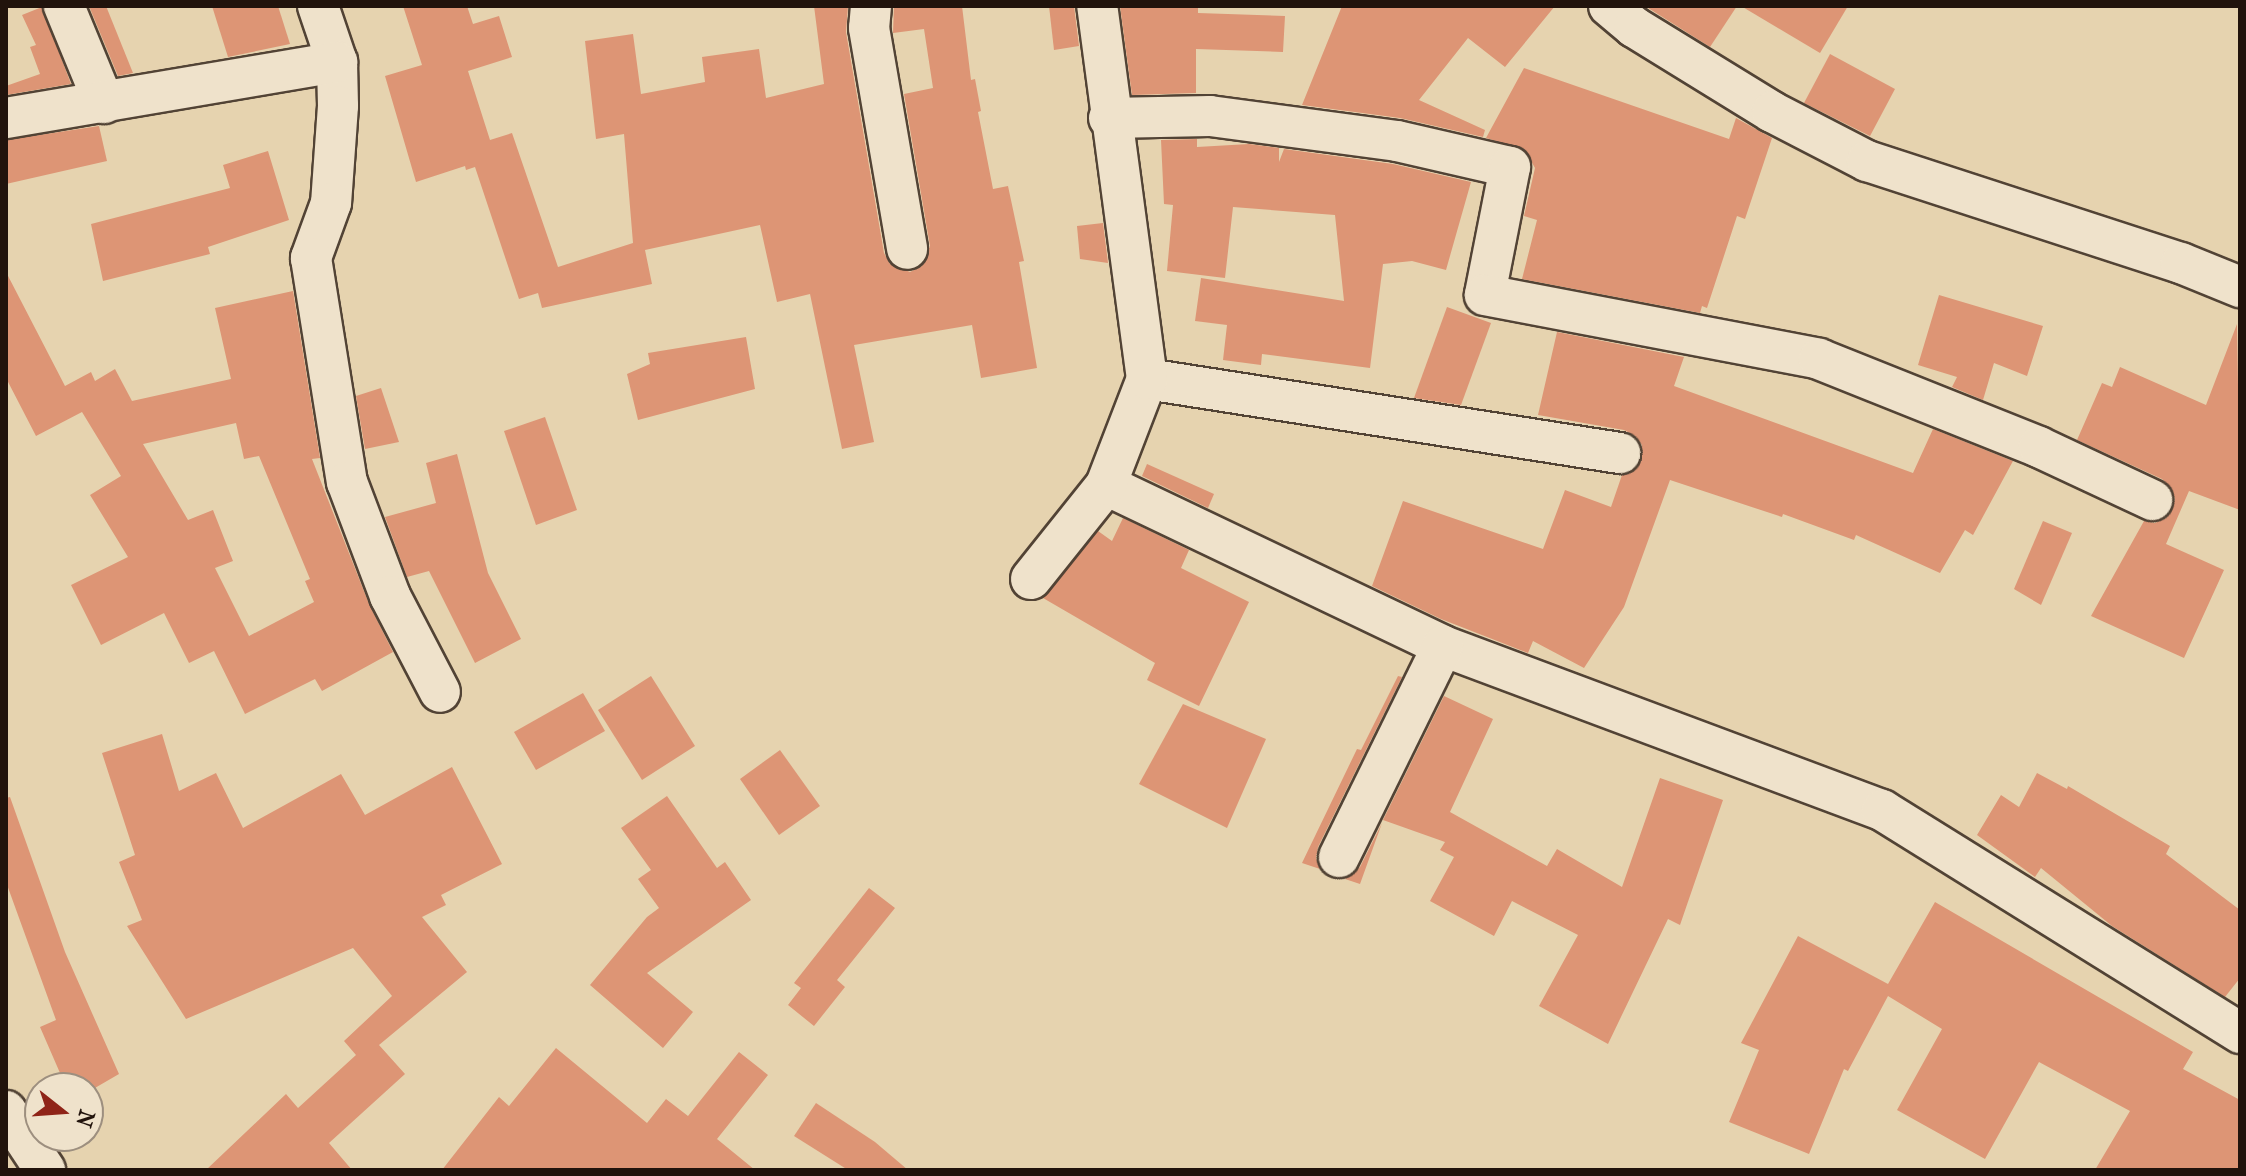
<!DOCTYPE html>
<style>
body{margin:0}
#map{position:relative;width:2246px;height:1176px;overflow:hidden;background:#e6d3af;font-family:"IM FELL French Canon",serif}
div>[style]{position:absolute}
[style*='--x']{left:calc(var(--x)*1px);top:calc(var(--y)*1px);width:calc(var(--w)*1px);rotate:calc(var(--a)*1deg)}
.building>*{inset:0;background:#dd9575}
.roads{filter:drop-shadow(2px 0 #524335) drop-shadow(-2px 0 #524335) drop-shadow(0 2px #524335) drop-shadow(0 -2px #524335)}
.minor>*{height:40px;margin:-20px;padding:0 20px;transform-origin:20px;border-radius:20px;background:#efe2cb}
span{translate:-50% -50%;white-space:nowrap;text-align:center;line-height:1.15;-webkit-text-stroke:7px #efe2cb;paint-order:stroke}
.frame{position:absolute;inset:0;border:8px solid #21130c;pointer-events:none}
.north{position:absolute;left:24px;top:1072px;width:80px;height:80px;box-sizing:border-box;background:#efe2cb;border:2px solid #9d8f7f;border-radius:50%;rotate:107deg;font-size:22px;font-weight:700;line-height:32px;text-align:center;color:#21130c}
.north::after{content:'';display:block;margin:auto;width:28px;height:36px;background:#8f2418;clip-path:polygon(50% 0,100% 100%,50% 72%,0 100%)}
</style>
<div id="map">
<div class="building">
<i style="clip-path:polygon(89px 6px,106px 6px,133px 73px,118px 76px)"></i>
<i style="clip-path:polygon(212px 6px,278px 6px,290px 44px,228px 57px)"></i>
<i style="clip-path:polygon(403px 6px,467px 6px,473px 24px,499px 16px,512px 57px,468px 71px,490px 140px,512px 133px,558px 267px,633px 243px,624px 134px,596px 139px,585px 41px,633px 34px,641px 94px,705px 82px,702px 57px,759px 49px,766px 98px,824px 84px,814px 6px,848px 6px,846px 32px,884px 253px,890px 264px,910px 272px,922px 266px,930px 246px,904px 94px,933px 88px,924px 29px,893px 33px,894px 6px,962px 6px,971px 80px,975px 79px,981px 111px,978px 112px,993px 189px,1008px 186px,1024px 261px,1019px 262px,1037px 368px,981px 378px,972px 325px,854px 345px,874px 442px,842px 449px,810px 294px,777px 302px,760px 225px,645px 250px,652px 284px,542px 308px,538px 293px,519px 299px,475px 167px,466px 170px,465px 166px,416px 182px,385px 76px,422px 65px)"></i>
<i style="clip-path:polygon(1049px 6px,1074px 6px,1079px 46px,1054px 50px)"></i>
<i style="clip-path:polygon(1120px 6px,1198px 6px,1198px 13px,1285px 16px,1283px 52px,1196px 49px,1196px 93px,1132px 95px)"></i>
<i style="clip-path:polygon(1342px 6px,1555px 6px,1505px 67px,1468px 38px,1419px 100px,1485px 130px,1483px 137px,1400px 118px,1302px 105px)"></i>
<i style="clip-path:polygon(1645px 6px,1737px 6px,1710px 47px)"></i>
<i style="clip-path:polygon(1741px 6px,1848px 6px,1820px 53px)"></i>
<i style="clip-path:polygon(42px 7px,71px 84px,6px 95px,6px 86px,40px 74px,30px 47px,36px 45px,22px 15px)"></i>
<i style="clip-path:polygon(1830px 54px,1895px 89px,1870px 136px,1804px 103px)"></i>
<i style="clip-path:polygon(1524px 68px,1729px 139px,1736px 118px,1772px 138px,1745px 219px,1737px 216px,1707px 308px,1702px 306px,1700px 313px,1522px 279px,1537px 220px,1524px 216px,1535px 168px,1525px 150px,1486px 138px)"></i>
<i style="clip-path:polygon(99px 126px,107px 161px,6px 184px,6px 140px)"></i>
<i style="clip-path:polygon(1197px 139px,1197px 147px,1249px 144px,1279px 148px,1279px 162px,1284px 149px,1393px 164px,1471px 182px,1446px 270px,1412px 261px,1383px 264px,1370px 368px,1262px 354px,1261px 365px,1223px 360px,1227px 325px,1195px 321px,1201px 278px,1344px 301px,1335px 215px,1233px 207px,1225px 278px,1167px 271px,1173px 205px,1164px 204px,1161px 140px)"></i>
<i style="clip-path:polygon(268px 151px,289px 220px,208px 247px,210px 254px,103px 281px,91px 224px,230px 188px,223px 165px)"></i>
<i style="clip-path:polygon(1103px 223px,1108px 263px,1080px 259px,1077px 226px)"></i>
<i style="clip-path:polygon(evenodd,6px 272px,65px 386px,91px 372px,95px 381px,115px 369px,132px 401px,231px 379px,215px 308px,293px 291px,320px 458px,312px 459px,369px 604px,393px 652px,322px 691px,315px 679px,245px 714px,214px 651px,189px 663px,164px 613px,101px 645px,71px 585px,128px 557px,90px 495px,121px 476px,82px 412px,36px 436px,6px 378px,6px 272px,236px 423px,244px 459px,259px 456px,310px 579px,305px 581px,314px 602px,249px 636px,215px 568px,233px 561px,213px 510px,188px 520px,143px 444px,236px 423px)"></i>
<i style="clip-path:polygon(1939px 295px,2043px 326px,2027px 376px,1994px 363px,1983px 400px,1952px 387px,1957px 377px,1918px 365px)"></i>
<i style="clip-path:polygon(1447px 307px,1491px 323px,1461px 405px,1414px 398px)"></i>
<i style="clip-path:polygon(2237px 324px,2240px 510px,2189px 491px,2166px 544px,2224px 570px,2184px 658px,2091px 616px,2144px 521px,2155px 523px,2166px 518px,2175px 499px,2171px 488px,2162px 479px,2077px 440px,2102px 383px,2112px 387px,2120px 367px,2206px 405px)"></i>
<i style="clip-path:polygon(1557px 332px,1684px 357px,1674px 386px,1913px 473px,1933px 429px,2013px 461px,1973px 535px,1965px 530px,1940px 573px,1856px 535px,1854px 540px,1783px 514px,1782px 517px,1670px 480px,1624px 607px,1584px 668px,1533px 641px,1528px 653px,1441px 619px,1372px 586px,1403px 501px,1543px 549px,1565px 490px,1611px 507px,1622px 475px,1638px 467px,1642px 445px,1635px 436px,1624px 430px,1538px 415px)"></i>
<i style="clip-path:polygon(746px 337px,755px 389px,638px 420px,627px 374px,650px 364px,648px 353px)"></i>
<i style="clip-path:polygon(381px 388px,399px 442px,365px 449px,356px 396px)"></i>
<i style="clip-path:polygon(545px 417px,577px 510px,536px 525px,504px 431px)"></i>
<i style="clip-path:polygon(457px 454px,488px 573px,521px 639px,475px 663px,429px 571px,407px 577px,385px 517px,436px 503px,426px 463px)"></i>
<i style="clip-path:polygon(1147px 464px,1214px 494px,1208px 508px,1142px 476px)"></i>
<i style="clip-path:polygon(1123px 518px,1189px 550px,1181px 568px,1249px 602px,1199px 706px,1147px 680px,1155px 663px,1043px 598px,1098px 531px,1112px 541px)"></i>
<i style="clip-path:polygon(2043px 521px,2072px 533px,2041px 605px,2014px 589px)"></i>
<i style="clip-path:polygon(651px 676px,695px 746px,642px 780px,598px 710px)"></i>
<i style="clip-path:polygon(1398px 676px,1402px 677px,1318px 847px,1316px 858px,1320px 869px,1302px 863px,1357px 749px,1361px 750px)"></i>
<i style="clip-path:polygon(583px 693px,605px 731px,536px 770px,514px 732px)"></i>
<i style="clip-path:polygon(1444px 696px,1493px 719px,1450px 812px,1547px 866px,1557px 849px,1622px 887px,1660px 778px,1723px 800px,1680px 925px,1668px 919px,1608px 1044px,1539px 1006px,1578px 935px,1512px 901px,1494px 936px,1430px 901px,1454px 857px,1440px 850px,1445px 842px,1383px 820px)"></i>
<i style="clip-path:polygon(1183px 704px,1266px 739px,1227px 828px,1139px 784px)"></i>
<i style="clip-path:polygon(162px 734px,179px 791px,216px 773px,243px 828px,341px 774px,365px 815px,452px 767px,502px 864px,441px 895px,446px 905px,422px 917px,467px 972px,379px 1045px,405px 1074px,329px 1143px,352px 1170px,206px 1170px,286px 1094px,298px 1108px,356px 1055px,344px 1041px,392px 996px,353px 948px,186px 1019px,127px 926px,142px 920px,119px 862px,135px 855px,102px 753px)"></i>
<i style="clip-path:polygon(780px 750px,820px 806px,779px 835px,740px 779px)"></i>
<i style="clip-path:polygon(2037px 773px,2067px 789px,2068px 786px,2170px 846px,2166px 854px,2240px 910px,2240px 978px,2225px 997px,2112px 926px,2041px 868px,2035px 877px,1977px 835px,2001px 795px,2019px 807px)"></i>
<i style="clip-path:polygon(667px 796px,717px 868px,725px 862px,751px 900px,647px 973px,693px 1012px,663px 1048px,590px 985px,647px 917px,659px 908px,638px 879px,651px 870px,621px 828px)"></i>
<i style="clip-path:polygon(10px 797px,65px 952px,119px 1074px,88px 1092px,88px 1088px,40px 1088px,40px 1101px,33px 1088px,60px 1073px,40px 1027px,56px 1020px,6px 882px,6px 798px)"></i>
<i style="clip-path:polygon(1382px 823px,1360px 884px,1345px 879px,1360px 867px)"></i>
<i style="clip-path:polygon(869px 888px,895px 908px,837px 980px,845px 987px,814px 1026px,788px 1005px,801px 988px,794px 983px)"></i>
<i style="clip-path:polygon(1935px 902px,2193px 1052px,2183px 1069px,2240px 1100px,2240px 1170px,2095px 1170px,2130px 1111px,2039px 1062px,1985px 1159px,1897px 1110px,1942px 1029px,1888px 996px,1848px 1071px,1844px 1069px,1809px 1154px,1729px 1122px,1759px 1050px,1741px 1043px,1798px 936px,1888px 984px)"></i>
<i style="clip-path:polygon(556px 1048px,647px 1123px,666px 1099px,688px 1116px,739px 1052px,768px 1075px,717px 1139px,755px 1170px,442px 1170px,499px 1097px,509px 1106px)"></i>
<i style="clip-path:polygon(816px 1103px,875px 1142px,908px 1170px,848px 1170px,794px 1136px)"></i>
</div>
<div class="roads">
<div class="minor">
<i style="--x:64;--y:6;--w:105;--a:67.6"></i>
<i style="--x:318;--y:6;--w:59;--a:71.3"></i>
<i style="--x:337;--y:62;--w:44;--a:88.7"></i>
<i style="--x:338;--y:106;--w:97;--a:94.1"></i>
<i style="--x:331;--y:203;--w:59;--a:110"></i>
<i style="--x:311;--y:258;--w:227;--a:80.9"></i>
<i style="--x:347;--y:482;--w:122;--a:69.3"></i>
<i style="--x:390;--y:596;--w:108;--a:62.5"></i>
<i style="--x:871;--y:6;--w:22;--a:95"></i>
<i style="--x:869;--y:28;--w:224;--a:80.2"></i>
<i style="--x:1609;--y:6;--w:33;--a:40"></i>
<i style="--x:1634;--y:27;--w:162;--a:31.6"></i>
<i style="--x:1772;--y:112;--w:107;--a:27.3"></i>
<i style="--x:1867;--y:161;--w:330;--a:18"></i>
<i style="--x:2181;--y:263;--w:64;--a:22.1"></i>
<i style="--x:6;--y:118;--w:336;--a:-9.6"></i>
<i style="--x:1109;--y:118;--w:101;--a:-1.1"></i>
<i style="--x:1210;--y:116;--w:189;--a:7.6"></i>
<i style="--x:1397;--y:141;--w:116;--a:13"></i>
<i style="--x:1510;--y:167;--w:130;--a:101.1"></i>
<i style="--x:1485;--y:295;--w:340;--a:10.8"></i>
<i style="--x:1819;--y:359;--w:237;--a:21.8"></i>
<i style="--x:2039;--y:447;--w:125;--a:25.1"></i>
<i style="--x:1147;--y:379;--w:479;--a:8.9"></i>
<i style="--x:1106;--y:485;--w:373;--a:25.5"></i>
<i style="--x:1443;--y:646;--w:469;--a:20.5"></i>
<i style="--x:1882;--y:810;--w:422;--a:31.9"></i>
<i style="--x:1031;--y:579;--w:120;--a:-51.4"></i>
<i style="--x:1106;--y:485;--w:114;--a:-68.9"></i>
<i style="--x:1147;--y:379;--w:376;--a:-97.6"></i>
<i style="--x:1339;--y:857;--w:235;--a:-63.8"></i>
<i style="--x:6;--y:1111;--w:71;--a:56.5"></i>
</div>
</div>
<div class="frame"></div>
<div class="north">N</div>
</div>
